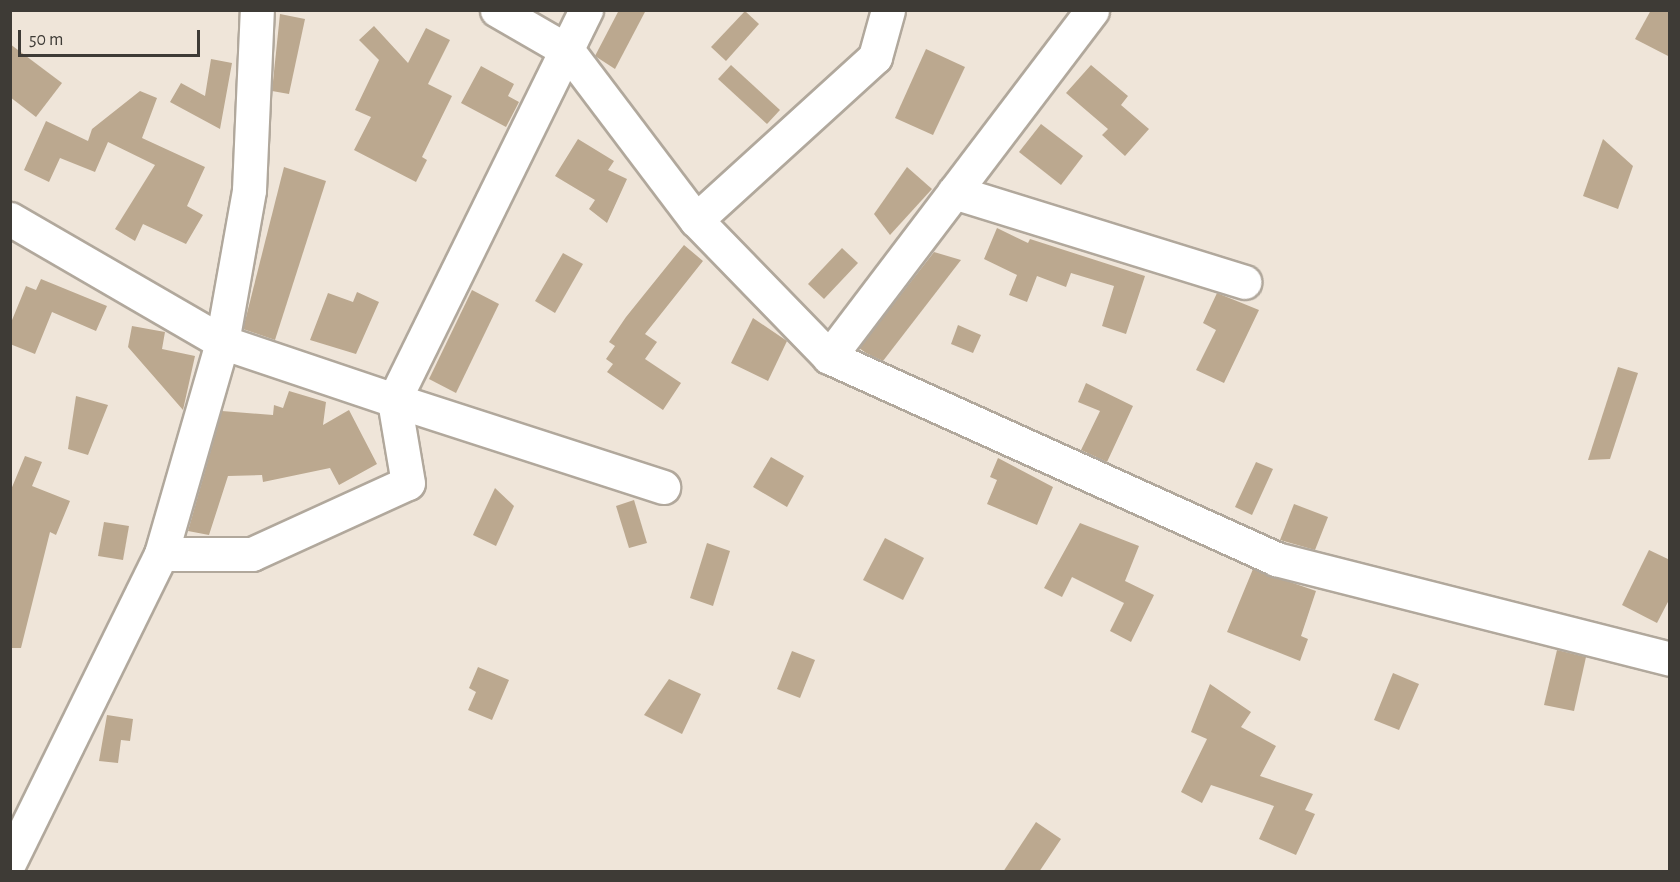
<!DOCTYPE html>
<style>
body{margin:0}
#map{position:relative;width:1680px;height:882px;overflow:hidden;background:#efe5d9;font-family:"Alegreya Sans",sans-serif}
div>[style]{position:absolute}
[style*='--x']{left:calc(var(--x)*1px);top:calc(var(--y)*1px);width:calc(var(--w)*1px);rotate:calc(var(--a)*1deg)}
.building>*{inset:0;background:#bba88f}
.roads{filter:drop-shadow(2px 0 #b1a89c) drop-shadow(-2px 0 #b1a89c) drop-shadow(0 2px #b1a89c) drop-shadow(0 -2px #b1a89c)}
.minor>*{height:33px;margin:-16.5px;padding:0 16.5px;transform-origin:16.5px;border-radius:16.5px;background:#fff}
span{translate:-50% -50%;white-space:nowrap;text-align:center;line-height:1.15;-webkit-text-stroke:4.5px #efe5d9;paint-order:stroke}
.frame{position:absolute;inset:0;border:12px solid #3e3b36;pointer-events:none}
.scale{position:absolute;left:18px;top:30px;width:182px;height:27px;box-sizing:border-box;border:3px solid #3e3b36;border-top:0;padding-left:8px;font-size:18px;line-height:21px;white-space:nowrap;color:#3e3b36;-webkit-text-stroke:4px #efe5d9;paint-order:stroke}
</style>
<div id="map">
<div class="building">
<i style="clip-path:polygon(619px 10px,646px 10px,615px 69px,595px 56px)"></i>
<i style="clip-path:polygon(1651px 10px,1670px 10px,1670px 57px,1635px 39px)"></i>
<i style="clip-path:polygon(745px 11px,759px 24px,726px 61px,711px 47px)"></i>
<i style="clip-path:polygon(280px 14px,305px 19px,289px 94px,272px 91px)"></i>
<i style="clip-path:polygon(374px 26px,408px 63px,426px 28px,450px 40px,428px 84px,452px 96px,422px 157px,427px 160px,416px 182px,354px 150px,371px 117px,355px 110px,379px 60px,359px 40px)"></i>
<i style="clip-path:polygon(10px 44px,62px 83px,36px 117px,10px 97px)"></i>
<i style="clip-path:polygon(926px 49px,965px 67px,933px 135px,895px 118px)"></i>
<i style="clip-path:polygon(211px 59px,232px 63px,220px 129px,170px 102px,181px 83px,205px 96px)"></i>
<i style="clip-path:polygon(731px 65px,780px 110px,767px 124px,718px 79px)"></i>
<i style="clip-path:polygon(1091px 65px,1128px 96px,1121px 105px,1149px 129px,1125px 156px,1102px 135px,1108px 129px,1066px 93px)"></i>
<i style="clip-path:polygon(481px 66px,514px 84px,508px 96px,519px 102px,506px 127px,461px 103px)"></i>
<i style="clip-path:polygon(140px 91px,157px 98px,142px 138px,205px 167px,187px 206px,203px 215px,186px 244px,143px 224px,135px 241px,115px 229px,155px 165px,108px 142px,95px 172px,60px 158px,49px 182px,24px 170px,46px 121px,88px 141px,92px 129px)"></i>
<i style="clip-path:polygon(1041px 124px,1083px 156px,1061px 185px,1019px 152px)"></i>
<i style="clip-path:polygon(578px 139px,614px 161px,608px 170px,627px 179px,607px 223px,589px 209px,595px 200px,555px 176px)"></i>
<i style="clip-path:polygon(1603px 139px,1633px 166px,1618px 209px,1583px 196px)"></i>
<i style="clip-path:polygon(284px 167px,326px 181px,275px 340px,243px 329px)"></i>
<i style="clip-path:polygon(907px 167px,932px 189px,890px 235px,874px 214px)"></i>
<i style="clip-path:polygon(997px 228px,1028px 243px,1030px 239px,1145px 276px,1126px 334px,1102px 326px,1114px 286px,1071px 273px,1066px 287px,1037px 276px,1027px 302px,1009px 295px,1017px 275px,984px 259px)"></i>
<i style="clip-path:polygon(684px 245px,703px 261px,645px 334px,657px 342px,645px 359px,681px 383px,663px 410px,607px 372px,613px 364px,606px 359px,615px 346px,609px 342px,626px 317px)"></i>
<i style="clip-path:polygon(842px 248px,858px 263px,824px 299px,808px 284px)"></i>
<i style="clip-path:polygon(934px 252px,961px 260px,883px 361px,866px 353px,859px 348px)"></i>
<i style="clip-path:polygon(563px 253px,583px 264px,555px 313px,535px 301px)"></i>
<i style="clip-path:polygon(41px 279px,107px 306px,96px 331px,52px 312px,35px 354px,10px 344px,10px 325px,26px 286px,36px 290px)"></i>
<i style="clip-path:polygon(472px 290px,499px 304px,456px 393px,429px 379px)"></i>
<i style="clip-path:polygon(357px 292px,379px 302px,356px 354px,310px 340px,328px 293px,353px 302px)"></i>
<i style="clip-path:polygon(1217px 293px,1259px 310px,1224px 383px,1196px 370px,1216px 330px,1203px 323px)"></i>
<i style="clip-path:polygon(753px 318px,787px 341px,768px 381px,731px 363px)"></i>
<i style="clip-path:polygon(958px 325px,981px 335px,973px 353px,951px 344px)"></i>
<i style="clip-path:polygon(132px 326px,165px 332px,162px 349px,195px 356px,183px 410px,128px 347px)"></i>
<i style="clip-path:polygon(1618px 367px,1638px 373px,1610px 459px,1588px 460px)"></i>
<i style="clip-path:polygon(1086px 383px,1133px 406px,1107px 462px,1081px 450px,1100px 411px,1078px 402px)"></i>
<i style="clip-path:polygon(289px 391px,326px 402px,323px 425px,349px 410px,377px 464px,339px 485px,330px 468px,263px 482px,262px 475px,228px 476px,209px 535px,188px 531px,222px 411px,273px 415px,274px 405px,283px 408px)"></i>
<i style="clip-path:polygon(76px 396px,108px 405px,88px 455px,68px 449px)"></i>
<i style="clip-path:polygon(25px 456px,42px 462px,32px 486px,70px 501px,56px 535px,50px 532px,21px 648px,10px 648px,10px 492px)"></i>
<i style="clip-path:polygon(771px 457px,804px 476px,787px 507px,753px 487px)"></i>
<i style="clip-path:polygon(998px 458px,1053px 487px,1037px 525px,987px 504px,997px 480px,990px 477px)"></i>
<i style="clip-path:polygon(1256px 462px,1273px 469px,1252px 515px,1235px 507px)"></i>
<i style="clip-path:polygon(495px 488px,514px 506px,496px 546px,473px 535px)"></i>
<i style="clip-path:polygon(634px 500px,647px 543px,629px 548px,616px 506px)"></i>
<i style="clip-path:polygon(1294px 504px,1328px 517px,1315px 550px,1280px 540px)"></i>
<i style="clip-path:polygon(104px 522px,129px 526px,123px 560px,98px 556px)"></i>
<i style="clip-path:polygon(1080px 523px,1139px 546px,1125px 581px,1154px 595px,1131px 642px,1110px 631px,1124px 603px,1072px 577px,1062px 597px,1044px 588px)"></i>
<i style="clip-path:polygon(885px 538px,924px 558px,903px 600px,863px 580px)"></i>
<i style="clip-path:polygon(707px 543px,730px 551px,713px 606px,690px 598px)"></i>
<i style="clip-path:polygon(1649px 550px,1670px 560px,1670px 598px,1657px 623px,1622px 605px)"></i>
<i style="clip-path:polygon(1253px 569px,1316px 591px,1301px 636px,1308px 639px,1300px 661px,1227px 632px)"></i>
<i style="clip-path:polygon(1557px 650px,1586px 657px,1574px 711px,1544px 705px)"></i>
<i style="clip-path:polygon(792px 651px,815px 660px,800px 698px,777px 689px)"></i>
<i style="clip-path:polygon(478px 667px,509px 680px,492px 720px,468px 710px,476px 692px,469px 688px)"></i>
<i style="clip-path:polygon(1393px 673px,1419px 684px,1399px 730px,1374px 720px)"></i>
<i style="clip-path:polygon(669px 679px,701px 694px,682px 734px,644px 715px)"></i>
<i style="clip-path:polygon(1210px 684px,1251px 712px,1241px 727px,1276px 746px,1260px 776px,1313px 794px,1305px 810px,1315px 814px,1296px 855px,1259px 839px,1274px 806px,1211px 785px,1202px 803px,1181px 792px,1207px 739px,1191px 732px)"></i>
<i style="clip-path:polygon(107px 715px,133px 719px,130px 741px,121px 740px,118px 763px,99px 761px)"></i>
<i style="clip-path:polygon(1036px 822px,1061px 839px,1039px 872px,1003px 872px)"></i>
</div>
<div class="roads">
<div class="minor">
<i style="--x:497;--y:10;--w:82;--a:30"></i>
<i style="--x:568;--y:51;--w:212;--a:52.9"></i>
<i style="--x:696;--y:220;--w:191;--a:45.8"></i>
<i style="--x:829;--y:357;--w:491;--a:24.3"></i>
<i style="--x:1276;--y:559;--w:406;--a:14.2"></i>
<i style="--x:954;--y:192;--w:304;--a:17.2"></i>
<i style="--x:10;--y:219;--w:245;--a:30.1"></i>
<i style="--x:222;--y:342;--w:182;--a:18.6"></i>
<i style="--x:394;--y:400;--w:435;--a:-63.8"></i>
<i style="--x:696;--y:220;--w:242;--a:-42.3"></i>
<i style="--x:875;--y:57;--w:49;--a:-74.5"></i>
<i style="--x:829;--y:357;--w:435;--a:-52.8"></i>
<i style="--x:161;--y:554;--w:91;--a:0"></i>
<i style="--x:252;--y:554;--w:171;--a:-24.5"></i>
<i style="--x:408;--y:483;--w:84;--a:-99.6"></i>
<i style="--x:394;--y:400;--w:283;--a:17.9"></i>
<i style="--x:10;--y:861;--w:342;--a:-63.8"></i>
<i style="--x:161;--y:554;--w:221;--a:-73.9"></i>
<i style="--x:222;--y:342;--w:154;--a:-79.9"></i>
<i style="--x:249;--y:190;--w:180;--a:-87.5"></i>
</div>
</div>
<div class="frame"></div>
<div class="scale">50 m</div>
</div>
